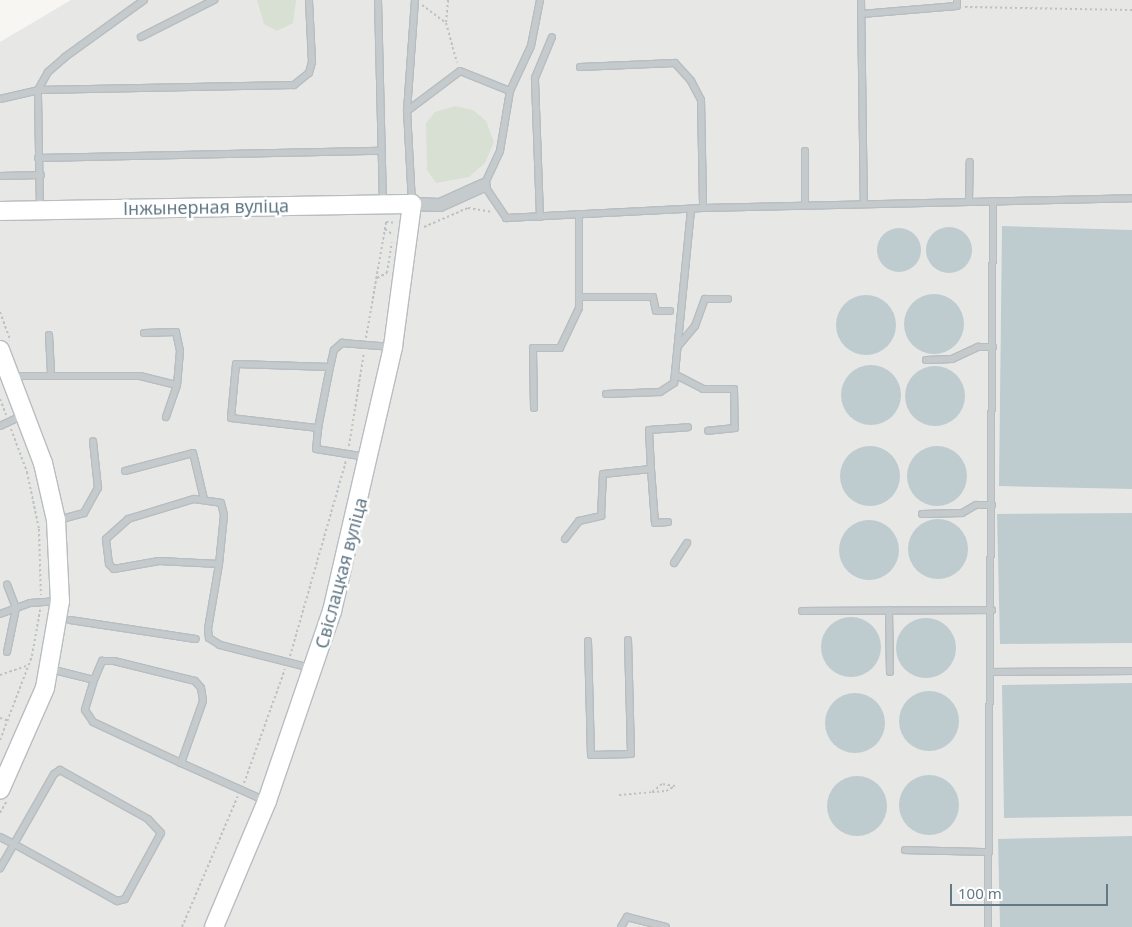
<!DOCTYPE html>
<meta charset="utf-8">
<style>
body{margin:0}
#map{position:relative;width:1132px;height:927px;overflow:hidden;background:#f7f6f2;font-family:"Noto Sans",sans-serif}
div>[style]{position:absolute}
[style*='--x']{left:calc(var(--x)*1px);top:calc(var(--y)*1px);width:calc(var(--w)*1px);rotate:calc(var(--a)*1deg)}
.built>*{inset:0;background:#e7e8e6}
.green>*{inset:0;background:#d8dfd3}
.water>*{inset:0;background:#beccd0}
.round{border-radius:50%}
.path>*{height:2px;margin-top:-1px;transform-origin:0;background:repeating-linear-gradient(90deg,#bec1c3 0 2.5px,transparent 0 5px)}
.roads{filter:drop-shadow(1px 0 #b7bdc1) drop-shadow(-1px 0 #b7bdc1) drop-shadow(0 1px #b7bdc1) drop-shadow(0 -1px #b7bdc1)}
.lane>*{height:6px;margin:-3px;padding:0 3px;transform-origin:3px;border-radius:3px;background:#c5cacc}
.street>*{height:12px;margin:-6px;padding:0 6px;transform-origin:6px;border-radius:6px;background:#c5cacc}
.secondary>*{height:18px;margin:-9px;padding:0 9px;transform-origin:9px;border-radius:9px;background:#fff}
span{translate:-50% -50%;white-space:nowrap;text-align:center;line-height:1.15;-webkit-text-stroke:5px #fff;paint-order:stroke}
.street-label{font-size:18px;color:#627986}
.scale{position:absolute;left:950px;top:884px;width:158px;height:22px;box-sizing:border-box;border:2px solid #627986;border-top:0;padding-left:6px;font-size:15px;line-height:18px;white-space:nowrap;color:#627986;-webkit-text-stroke:4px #fff;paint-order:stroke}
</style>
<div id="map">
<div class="built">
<i style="clip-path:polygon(71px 0,1132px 0,1132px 927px,0 927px,0 42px)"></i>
</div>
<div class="green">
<i style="clip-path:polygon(257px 0,296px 0,293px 23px,277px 31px,264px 24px)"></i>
<i style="clip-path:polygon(455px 106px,473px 110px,486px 121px,494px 142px,485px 163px,469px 177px,436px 183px,427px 170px,426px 123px,435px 112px)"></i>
</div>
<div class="water">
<i style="clip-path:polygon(1002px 226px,1132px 230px,1132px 489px,999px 486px)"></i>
<i class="round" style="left:926px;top:227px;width:46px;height:46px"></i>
<i class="round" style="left:877px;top:228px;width:44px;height:44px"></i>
<i class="round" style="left:904px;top:294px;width:60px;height:60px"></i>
<i class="round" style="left:836px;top:295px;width:60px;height:60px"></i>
<i class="round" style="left:841px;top:365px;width:60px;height:60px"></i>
<i class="round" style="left:905px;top:366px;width:60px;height:60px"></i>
<i class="round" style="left:840px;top:446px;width:60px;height:60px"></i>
<i class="round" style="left:907px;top:446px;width:60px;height:60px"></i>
<i style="clip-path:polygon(1132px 513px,1132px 643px,1000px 644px,997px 514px)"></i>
<i class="round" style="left:908px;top:519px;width:60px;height:60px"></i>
<i class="round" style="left:839px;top:520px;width:60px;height:60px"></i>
<i class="round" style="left:821px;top:617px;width:60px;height:60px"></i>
<i class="round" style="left:896px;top:618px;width:60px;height:60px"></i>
<i style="clip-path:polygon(1132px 683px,1132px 816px,1004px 818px,1002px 685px)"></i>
<i class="round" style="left:899px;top:691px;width:60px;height:60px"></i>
<i class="round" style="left:825px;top:693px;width:60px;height:60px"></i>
<i class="round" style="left:899px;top:775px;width:60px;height:60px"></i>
<i class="round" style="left:827px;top:776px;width:60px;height:60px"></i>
<i style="clip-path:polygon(1132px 836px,1132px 927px,1000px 927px,998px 839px)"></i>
</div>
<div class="path">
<i style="--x:448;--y:0;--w:23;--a:95"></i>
<i style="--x:446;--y:23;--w:41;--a:74.6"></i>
<i style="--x:422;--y:5;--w:30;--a:37"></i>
<i style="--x:965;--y:7;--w:167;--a:1"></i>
<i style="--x:424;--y:227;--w:48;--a:-23.4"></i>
<i style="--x:468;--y:208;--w:25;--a:9"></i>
<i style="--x:385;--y:229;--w:10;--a:37"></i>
<i style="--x:377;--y:278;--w:11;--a:-27"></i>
<i style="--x:387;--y:273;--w:31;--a:-81"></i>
<i style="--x:0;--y:312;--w:30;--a:70"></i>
<i style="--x:366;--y:338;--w:118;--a:-80.2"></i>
<i style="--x:386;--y:222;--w:10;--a:6"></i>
<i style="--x:0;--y:399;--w:17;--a:69"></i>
<i style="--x:11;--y:429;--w:46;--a:69.6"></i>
<i style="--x:27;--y:472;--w:58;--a:78.1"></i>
<i style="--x:39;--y:529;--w:66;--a:88.3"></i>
<i style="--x:349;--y:446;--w:95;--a:-80.9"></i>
<i style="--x:290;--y:656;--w:203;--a:-74"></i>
<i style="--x:0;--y:675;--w:28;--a:-19"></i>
<i style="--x:0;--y:718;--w:10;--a:17"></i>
<i style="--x:0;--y:740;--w:90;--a:-69.1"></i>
<i style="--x:32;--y:656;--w:47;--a:-80.1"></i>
<i style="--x:244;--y:783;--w:121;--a:-70.2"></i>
<i style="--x:619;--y:795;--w:33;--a:-5"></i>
<i style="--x:652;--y:792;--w:14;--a:-4"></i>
<i style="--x:666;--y:791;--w:10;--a:-29"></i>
<i style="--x:675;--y:786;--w:13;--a:-171"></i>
<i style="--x:662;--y:784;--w:13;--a:141"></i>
<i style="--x:0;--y:813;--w:13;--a:-61"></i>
<i style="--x:182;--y:927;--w:142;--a:-66.9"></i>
</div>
<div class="roads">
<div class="lane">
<i style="--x:378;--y:0;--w:203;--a:88.6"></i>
<i style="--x:540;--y:0;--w:47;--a:101.1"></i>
<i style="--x:531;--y:46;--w:50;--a:115"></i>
<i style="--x:510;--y:91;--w:61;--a:99.5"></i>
<i style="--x:500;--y:151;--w:38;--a:115"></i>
<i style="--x:484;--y:185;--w:40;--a:56"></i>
<i style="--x:506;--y:218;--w:197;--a:-2.9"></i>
<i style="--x:703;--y:208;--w:429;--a:-1.3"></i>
<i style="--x:861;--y:0;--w:203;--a:89.2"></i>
<i style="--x:861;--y:14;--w:96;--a:-4.8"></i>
<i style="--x:957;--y:6;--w:6;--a:-90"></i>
<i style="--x:141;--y:37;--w:82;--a:-26.9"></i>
<i style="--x:580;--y:67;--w:95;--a:-2.4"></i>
<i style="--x:675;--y:63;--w:24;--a:48"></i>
<i style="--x:691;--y:81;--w:21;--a:62"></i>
<i style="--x:701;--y:100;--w:108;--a:88.9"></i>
<i style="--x:0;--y:99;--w:39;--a:-13"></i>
<i style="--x:38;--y:90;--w:256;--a:-1.1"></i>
<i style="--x:294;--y:85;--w:19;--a:-39"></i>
<i style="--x:309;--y:73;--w:11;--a:-75"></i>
<i style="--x:312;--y:62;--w:62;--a:-92.8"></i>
<i style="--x:407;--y:111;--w:66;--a:-37"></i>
<i style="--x:460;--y:71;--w:54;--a:21.8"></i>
<i style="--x:805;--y:151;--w:54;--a:90"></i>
<i style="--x:38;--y:158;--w:343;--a:-1.2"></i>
<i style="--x:0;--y:176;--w:41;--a:-1.4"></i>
<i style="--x:969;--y:201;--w:39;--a:-89"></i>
<i style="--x:412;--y:203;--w:92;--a:-93.1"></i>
<i style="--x:407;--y:111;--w:111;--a:-85.9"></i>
<i style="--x:40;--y:210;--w:120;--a:-91"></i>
<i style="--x:38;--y:90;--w:21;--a:-61"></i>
<i style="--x:48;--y:72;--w:23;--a:-41"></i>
<i style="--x:65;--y:57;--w:97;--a:-35.8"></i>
<i style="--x:540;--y:217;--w:139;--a:-92.1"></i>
<i style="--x:535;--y:78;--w:44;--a:-67.5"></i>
<i style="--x:579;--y:297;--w:74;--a:0"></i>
<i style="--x:653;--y:297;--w:14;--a:78"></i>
<i style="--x:656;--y:311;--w:14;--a:0"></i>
<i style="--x:144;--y:333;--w:32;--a:-2"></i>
<i style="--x:176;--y:332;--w:19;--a:78"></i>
<i style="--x:180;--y:351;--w:34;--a:95"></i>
<i style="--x:49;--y:335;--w:38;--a:87"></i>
<i style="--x:679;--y:345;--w:25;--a:-50"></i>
<i style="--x:695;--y:326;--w:29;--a:-70"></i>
<i style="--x:705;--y:299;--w:23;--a:0"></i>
<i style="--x:926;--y:360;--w:26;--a:-2"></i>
<i style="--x:952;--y:359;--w:29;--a:-25"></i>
<i style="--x:978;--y:347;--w:15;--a:0"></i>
<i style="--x:330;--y:367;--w:17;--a:-77"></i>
<i style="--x:334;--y:350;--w:11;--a:-41"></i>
<i style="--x:342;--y:343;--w:50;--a:4.6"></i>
<i style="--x:676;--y:375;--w:30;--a:27"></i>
<i style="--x:703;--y:389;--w:31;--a:0"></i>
<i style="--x:734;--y:389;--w:39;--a:89"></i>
<i style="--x:735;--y:428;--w:27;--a:174"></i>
<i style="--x:11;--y:376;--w:129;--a:0"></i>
<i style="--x:140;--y:376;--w:38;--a:14"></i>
<i style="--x:177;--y:385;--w:34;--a:109"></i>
<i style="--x:606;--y:394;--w:54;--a:-2.1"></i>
<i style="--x:660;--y:392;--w:17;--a:-33"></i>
<i style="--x:674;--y:383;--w:175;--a:-84.4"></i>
<i style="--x:534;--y:408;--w:60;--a:-91"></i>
<i style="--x:533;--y:348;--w:27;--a:0"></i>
<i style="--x:560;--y:348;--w:44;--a:-64.6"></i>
<i style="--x:579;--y:308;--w:94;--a:-90"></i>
<i style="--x:0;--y:426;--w:26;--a:-25"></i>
<i style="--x:318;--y:428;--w:62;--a:-78.9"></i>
<i style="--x:330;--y:367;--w:94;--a:-178.2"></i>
<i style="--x:236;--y:364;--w:54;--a:95.3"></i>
<i style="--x:231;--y:418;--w:88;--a:6.6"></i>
<i style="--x:318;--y:428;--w:21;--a:95"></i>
<i style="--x:316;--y:449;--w:51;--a:9.1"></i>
<i style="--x:651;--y:469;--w:39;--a:-93"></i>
<i style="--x:649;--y:430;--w:39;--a:-4"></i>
<i style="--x:125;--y:471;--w:70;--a:-14.8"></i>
<i style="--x:193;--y:453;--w:47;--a:76.6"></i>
<i style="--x:922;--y:514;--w:40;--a:-1.4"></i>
<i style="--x:962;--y:513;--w:16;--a:-30"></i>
<i style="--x:976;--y:505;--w:16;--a:0"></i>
<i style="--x:58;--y:520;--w:27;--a:-15"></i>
<i style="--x:84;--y:513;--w:29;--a:-61"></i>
<i style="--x:98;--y:488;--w:47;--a:-96.1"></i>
<i style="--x:565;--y:539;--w:23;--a:-52"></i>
<i style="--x:579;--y:521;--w:23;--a:-13"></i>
<i style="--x:601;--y:516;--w:42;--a:-87.3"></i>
<i style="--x:603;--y:474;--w:48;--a:-5.9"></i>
<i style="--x:651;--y:469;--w:54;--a:85.8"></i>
<i style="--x:655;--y:523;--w:13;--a:-4"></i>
<i style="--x:674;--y:563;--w:24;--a:-57"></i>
<i style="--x:219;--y:564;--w:60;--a:-177.1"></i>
<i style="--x:159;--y:561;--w:46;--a:169.9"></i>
<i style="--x:114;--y:569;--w:7;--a:-135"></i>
<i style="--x:109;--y:564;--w:25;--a:-97"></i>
<i style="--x:106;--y:539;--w:30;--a:-42"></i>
<i style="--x:128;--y:519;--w:69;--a:-16.9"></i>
<i style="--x:194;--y:499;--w:27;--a:8"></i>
<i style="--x:221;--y:503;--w:12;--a:76"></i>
<i style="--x:224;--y:515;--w:49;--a:95.8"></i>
<i style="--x:219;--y:564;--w:66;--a:99.6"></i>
<i style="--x:208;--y:629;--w:9;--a:84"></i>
<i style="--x:209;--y:638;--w:13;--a:32"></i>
<i style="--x:220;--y:645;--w:94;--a:14.2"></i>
<i style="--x:889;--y:610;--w:62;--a:89.1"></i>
<i style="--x:802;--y:611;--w:190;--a:-0.3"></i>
<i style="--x:0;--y:614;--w:32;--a:-20"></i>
<i style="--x:30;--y:603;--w:29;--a:-4"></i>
<i style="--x:70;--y:620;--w:127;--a:8.6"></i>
<i style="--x:588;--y:641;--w:114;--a:88.5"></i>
<i style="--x:591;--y:755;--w:40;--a:-1.4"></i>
<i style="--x:631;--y:754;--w:114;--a:-91.5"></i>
<i style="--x:7;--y:652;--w:45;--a:-78.4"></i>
<i style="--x:16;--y:608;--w:25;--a:-111"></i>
<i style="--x:50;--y:669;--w:45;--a:14"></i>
<i style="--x:94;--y:680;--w:31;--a:107"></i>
<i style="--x:85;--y:710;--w:14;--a:56"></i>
<i style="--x:93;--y:722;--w:97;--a:25"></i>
<i style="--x:992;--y:672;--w:140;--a:-0.4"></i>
<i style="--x:94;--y:680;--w:21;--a:-67"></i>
<i style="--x:102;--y:661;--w:12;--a:0"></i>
<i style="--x:114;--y:661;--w:83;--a:13.9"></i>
<i style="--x:195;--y:681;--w:9;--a:49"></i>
<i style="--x:201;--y:688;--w:13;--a:81"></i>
<i style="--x:203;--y:701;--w:66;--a:109.5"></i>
<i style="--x:181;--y:763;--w:93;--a:24.1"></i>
<i style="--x:0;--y:837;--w:16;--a:27"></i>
<i style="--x:14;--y:844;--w:118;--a:29"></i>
<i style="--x:117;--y:901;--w:8;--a:-14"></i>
<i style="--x:125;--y:899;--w:75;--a:-61.4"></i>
<i style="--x:161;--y:833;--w:19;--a:-133"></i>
<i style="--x:148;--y:819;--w:101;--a:-150.9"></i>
<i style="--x:60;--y:770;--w:7;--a:146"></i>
<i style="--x:54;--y:774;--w:81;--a:119.7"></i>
<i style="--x:14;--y:844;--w:28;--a:120"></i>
<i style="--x:905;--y:850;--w:84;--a:1.4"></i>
<i style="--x:621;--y:927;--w:12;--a:-59"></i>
<i style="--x:627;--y:917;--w:40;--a:14.4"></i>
<i style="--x:988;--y:927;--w:726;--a:-89.61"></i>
</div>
<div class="street">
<i style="--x:412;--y:204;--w:28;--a:2"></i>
<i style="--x:440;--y:205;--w:48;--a:-24.4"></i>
</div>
<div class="secondary">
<i style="--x:0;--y:211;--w:412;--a:-1"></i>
<i style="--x:412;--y:204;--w:144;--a:97.6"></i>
<i style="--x:393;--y:347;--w:271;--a:103"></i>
<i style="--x:332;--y:611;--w:201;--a:108.9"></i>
<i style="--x:267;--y:801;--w:137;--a:112.8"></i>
<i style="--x:0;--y:350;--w:121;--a:69.2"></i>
<i style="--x:43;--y:463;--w:58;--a:77.2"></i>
<i style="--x:56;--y:520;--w:81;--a:87.2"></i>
<i style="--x:60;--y:601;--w:88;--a:99.8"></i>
<i style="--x:45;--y:688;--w:111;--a:113.8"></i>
</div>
</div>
<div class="street-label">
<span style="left:206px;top:207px;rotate:-1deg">Інжынерная вуліца</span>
<span style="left:341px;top:573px;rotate:-75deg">Свіслацкая вуліца</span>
</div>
<div class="scale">100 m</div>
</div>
